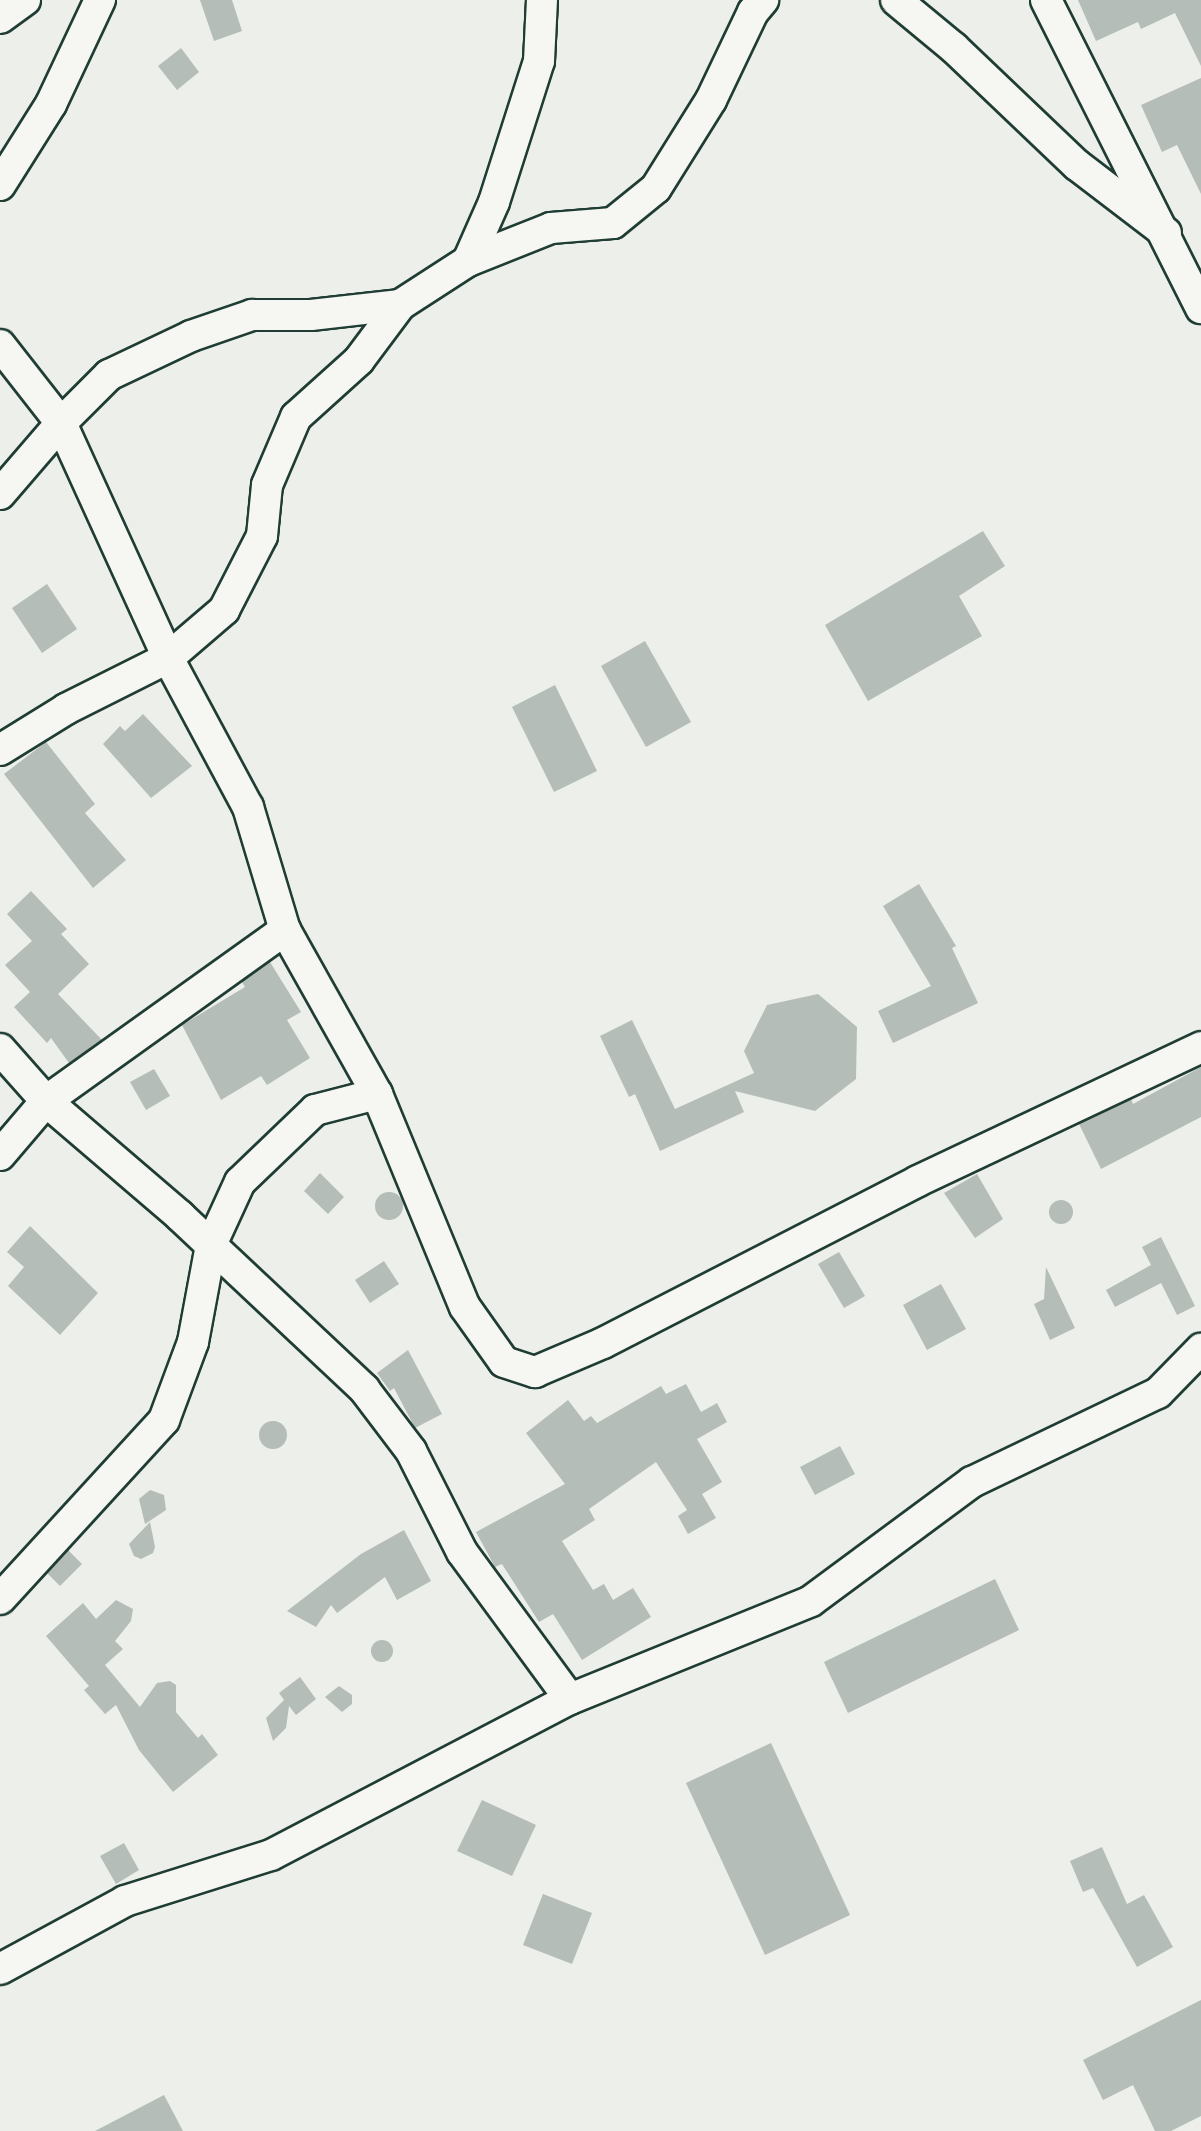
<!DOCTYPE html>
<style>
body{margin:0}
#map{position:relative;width:1201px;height:2131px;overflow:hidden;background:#edefea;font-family:"Indie Flower",sans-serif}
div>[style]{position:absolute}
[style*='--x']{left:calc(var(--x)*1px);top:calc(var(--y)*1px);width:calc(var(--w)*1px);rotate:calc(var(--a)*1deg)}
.building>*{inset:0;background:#b4bdb8}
.round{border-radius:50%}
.roads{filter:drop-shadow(2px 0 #1f3d34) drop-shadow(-2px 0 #1f3d34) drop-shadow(0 2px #1f3d34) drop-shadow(0 -2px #1f3d34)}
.minor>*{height:30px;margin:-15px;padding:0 15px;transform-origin:15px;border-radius:15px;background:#f6f6f2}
span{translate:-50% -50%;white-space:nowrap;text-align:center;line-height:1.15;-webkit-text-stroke:6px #f6f6f2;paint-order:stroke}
</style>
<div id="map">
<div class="building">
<i style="clip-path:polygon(200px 0,232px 0,242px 31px,214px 41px)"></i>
<i style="clip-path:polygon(1078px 0,1201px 0,1201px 66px,1175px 13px,1141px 29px,1138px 22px,1096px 41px)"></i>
<i style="clip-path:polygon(181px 48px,199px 72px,177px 90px,158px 66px)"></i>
<i style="clip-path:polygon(1201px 78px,1201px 194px,1177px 145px,1162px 152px,1141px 105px)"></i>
<i style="clip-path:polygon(983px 531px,1005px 566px,959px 596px,982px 636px,868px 701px,825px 625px)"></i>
<i style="clip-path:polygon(47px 584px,77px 629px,42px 653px,12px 608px)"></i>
<i style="clip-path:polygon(645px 641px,691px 722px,646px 747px,601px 666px)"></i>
<i style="clip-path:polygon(555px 685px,597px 771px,554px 792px,512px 707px)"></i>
<i style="clip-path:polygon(143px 714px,192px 766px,151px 798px,103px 744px,120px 726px,125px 731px)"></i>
<i style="clip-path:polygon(46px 742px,95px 804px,85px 813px,126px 860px,93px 888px,4px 774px)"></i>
<i style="clip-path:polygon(919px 884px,956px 946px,952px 948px,978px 1003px,893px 1043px,878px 1011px,931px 986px,883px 906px)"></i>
<i style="clip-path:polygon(31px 891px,67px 929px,61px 934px,89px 964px,58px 994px,102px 1040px,69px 1063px,51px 1038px,47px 1043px,14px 1007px,30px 992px,5px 965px,32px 941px,7px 914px)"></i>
<i style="clip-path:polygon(270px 962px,301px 1012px,287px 1020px,310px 1058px,267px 1085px,261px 1076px,221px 1100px,182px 1025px,245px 987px,242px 982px)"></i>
<i style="clip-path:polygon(818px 994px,857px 1027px,856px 1079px,815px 1111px,735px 1091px,744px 1112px,660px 1151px,635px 1094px,629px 1097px,600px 1036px,632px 1020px,675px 1109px,754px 1073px,744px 1051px,767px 1005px)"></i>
<i style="clip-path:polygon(1201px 1067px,1201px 1117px,1101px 1169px,1079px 1124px,1131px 1099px,1133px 1104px)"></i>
<i style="clip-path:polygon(154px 1069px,170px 1096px,146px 1110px,130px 1082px)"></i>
<i style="clip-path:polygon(320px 1173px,344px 1197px,328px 1214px,304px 1191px)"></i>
<i style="clip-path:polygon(977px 1174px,1003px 1219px,975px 1238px,944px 1193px)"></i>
<i class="round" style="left:375px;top:1192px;width:28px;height:28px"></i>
<i class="round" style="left:1049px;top:1200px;width:24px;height:24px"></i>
<i style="clip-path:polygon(30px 1226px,98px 1293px,60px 1335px,8px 1286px,24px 1267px,7px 1252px)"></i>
<i style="clip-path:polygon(1161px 1237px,1195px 1306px,1177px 1315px,1161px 1283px,1115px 1307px,1106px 1290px,1151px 1265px,1142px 1247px)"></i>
<i style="clip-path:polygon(839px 1252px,865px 1296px,844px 1308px,818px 1264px)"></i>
<i style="clip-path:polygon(384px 1261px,399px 1284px,370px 1303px,355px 1280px)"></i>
<i style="clip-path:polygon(1046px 1267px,1075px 1328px,1050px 1340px,1034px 1304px,1044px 1299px)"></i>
<i style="clip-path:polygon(941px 1284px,966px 1329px,927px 1350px,903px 1305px)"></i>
<i style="clip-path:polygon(408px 1350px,442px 1414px,415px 1428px,394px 1388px,390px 1391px,377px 1373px)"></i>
<i style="clip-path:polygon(686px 1384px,701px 1412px,717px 1403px,727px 1422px,697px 1439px,722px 1482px,702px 1494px,716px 1518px,688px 1534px,678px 1516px,687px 1510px,656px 1462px,589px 1509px,595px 1520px,562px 1541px,593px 1590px,604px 1584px,613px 1600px,633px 1588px,651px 1617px,582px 1660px,553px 1614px,539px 1622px,502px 1564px,495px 1567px,476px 1532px,565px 1484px,526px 1433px,568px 1400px,584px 1421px,591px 1416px,597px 1423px,661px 1386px,666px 1394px)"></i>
<i class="round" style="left:259px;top:1421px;width:28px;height:28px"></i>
<i style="clip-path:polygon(840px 1446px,855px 1474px,815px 1495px,800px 1467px)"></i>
<i style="clip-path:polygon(150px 1490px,164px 1495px,166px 1510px,145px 1524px,139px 1499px)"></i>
<i style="clip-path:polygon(150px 1522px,155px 1547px,153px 1553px,141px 1559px,134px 1556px,129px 1544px)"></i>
<i style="clip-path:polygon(404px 1530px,431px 1581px,397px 1600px,385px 1577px,337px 1613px,331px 1605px,316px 1627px,287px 1611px,361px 1554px)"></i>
<i style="clip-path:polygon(68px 1550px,82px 1564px,60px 1586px,47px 1573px)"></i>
<i style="clip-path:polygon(995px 1579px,1019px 1630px,848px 1713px,824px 1662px)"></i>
<i style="clip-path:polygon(116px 1600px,133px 1609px,131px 1621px,115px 1641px,123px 1649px,105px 1665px,140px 1707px,157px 1683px,170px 1681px,176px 1685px,176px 1712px,198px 1738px,202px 1734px,218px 1755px,173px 1792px,139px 1750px,116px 1705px,105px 1714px,84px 1690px,89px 1686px,46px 1636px,83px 1603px,96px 1619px)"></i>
<i class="round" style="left:371px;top:1640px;width:22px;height:22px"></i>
<i style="clip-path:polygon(300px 1677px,316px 1699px,296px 1715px,289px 1706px,286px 1728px,273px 1741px,266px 1718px,284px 1700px,279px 1693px)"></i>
<i style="clip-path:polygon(339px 1686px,352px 1695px,352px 1704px,342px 1712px,325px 1697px)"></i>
<i style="clip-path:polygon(771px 1743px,850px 1915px,765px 1955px,686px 1783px)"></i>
<i style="clip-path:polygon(482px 1800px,536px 1825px,512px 1876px,457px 1851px)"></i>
<i style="clip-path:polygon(124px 1843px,139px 1870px,116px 1884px,100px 1856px)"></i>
<i style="clip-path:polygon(1102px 1847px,1127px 1904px,1144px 1895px,1173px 1947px,1137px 1967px,1093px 1888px,1083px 1892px,1070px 1861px)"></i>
<i style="clip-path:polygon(543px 1894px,592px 1913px,572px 1964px,523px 1945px)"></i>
<i style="clip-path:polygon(1201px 2000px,1201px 2116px,1171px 2131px,1155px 2131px,1133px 2085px,1103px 2100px,1083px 2060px)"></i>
<i style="clip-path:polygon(164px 2095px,183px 2131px,95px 2131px)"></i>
</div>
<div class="roads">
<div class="minor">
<i style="--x:896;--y:0;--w:75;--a:39.6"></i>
<i style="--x:954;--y:48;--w:170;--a:43.6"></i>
<i style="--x:1077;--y:165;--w:112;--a:37.4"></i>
<i style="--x:1046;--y:0;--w:345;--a:63.3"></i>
<i style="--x:0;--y:18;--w:31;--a:-36"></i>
<i style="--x:0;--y:185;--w:96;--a:-57.8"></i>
<i style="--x:51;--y:104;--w:115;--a:-64.8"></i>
<i style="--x:468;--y:261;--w:64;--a:-66.2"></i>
<i style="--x:494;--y:202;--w:148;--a:-72.3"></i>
<i style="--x:539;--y:61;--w:61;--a:-87.2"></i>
<i style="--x:0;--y:345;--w:99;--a:52"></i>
<i style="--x:61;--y:423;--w:258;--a:65.5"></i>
<i style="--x:168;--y:658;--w:169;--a:61.8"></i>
<i style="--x:248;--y:807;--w:128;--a:73.3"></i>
<i style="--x:285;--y:930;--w:188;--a:60.7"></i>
<i style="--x:377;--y:1094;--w:230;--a:67.6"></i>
<i style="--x:465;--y:1307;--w:67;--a:54.7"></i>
<i style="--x:504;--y:1362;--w:33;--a:18"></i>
<i style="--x:535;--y:1372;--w:74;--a:-23.1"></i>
<i style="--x:603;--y:1343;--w:354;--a:-27.2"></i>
<i style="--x:918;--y:1181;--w:313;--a:-25.3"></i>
<i style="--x:0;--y:494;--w:94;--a:-49.3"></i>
<i style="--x:61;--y:423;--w:68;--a:-45"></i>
<i style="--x:109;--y:375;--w:91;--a:-25.4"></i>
<i style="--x:191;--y:336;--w:65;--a:-19"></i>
<i style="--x:252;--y:315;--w:59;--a:0"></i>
<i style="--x:311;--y:315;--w:90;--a:-6.4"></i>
<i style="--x:0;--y:750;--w:78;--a:-31.8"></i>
<i style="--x:66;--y:709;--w:114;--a:-26.6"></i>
<i style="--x:168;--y:658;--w:74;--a:-40.6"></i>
<i style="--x:224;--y:610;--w:83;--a:-62.8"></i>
<i style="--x:262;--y:536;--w:51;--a:-84.4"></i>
<i style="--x:267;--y:485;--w:74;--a:-66.9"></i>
<i style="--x:296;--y:417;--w:85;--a:-42.1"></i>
<i style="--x:359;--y:360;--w:69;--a:-53.3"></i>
<i style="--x:400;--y:305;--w:81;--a:-32.9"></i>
<i style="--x:468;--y:261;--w:89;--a:-21.7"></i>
<i style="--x:551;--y:228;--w:62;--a:-4.6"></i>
<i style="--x:613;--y:223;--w:55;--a:-39.1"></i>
<i style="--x:656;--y:188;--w:104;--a:-58"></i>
<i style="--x:711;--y:100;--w:98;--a:-64.5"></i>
<i style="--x:753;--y:12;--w:16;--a:-50"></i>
<i style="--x:0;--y:1049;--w:69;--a:48.5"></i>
<i style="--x:46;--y:1101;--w:177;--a:40.6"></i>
<i style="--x:180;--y:1216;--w:253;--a:43.2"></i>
<i style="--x:364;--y:1389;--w:78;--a:52.8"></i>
<i style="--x:411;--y:1451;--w:113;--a:63.2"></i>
<i style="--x:462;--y:1552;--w:182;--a:53.7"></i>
<i style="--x:0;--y:1155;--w:71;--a:-49.6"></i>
<i style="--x:46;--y:1101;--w:294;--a:-35.6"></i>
<i style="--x:0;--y:1599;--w:243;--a:-47.5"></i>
<i style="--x:164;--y:1420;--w:83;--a:-69.6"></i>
<i style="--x:193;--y:1342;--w:99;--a:-79.5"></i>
<i style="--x:211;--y:1245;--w:69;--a:-65.3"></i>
<i style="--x:240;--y:1182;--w:104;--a:-43.8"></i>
<i style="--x:315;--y:1110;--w:64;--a:-14.5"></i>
<i style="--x:0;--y:1969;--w:142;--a:-28.5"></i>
<i style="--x:125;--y:1901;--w:153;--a:-17.5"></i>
<i style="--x:271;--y:1855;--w:337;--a:-27.6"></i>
<i style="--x:570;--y:1699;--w:260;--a:-22.1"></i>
<i style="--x:811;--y:1601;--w:200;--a:-36.5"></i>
<i style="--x:972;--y:1482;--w:206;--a:-25.6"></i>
<i style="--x:1158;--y:1393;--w:62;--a:-45.7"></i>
</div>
</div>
</div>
